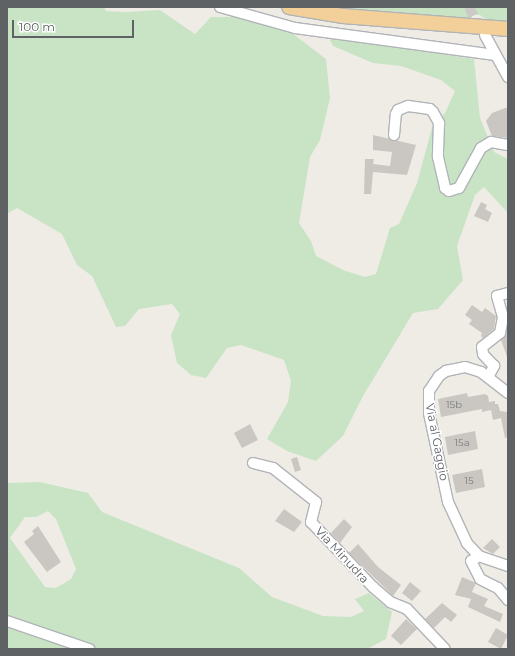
<!DOCTYPE html>
<style>
body{margin:0}
#map{position:relative;width:515px;height:656px;overflow:hidden;background:#efece6;font-family:Montserrat,sans-serif}
div>[style]{position:absolute}
[style*='--x']{left:calc(var(--x)*1px);top:calc(var(--y)*1px);width:calc(var(--w)*1px);rotate:calc(var(--a)*1deg)}
.green>*{inset:0;background:#c9e4c5}
.building>*{inset:0;background:#cac7c3}
.minor-tunnel>*{height:10px;margin-top:-5px;transform-origin:0;background:repeating-linear-gradient(90deg,#cbcac6 0 10px,transparent 0 15px)}
.roads{filter:drop-shadow(1px 0 #b1b4b7) drop-shadow(-1px 0 #b1b4b7) drop-shadow(0 1px #b1b4b7) drop-shadow(0 -1px #b1b4b7)}
.minor>*{height:10px;margin:-5px;padding:0 5px;transform-origin:5px;border-radius:5px;background:#fff}
.highway>*{height:14px;margin:-7px;padding:0 7px;transform-origin:7px;border-radius:7px;background:#f3d099}
span{translate:-50% -50%;white-space:nowrap;text-align:center;line-height:1.15;-webkit-text-stroke:3px #fff;paint-order:stroke}
.number-label{font-size:10px;color:#797b7c}
.number-label span{-webkit-text-stroke-width:0}
.street-label{font-size:12px;color:#5e6265}
.frame{position:absolute;inset:0;border:8px solid #5e6265;pointer-events:none}
.scale{position:absolute;left:12px;top:20px;width:122px;height:18px;box-sizing:border-box;border:2px solid #5e6265;border-top:0;padding-left:5px;font-size:12px;line-height:14px;white-space:nowrap;color:#5e6265;-webkit-text-stroke:3px #fff;paint-order:stroke}
</style>
<div id="map">
<div class="green">
<i style="clip-path:polygon(7px 7px,104px 7px,106px 11px,126px 12px,160px 10px,195px 34px,211px 17px,236px 17px,288px 30px,326px 59px,330px 98px,320px 140px,310px 157px,299px 223px,311px 241px,316px 256px,343px 270px,365px 277px,376px 274px,390px 228px,399px 224px,417px 183px,433px 124px,445px 113px,455px 91px,441px 80px,401px 66px,373px 63px,333px 46px,330px 40px,334px 37px,474px 59px,480px 118px,494px 152px,508px 159px,508px 213px,484px 187px,475px 195px,457px 246px,463px 280px,438px 309px,413px 313px,363px 396px,343px 436px,316px 461px,287px 451px,267px 439px,288px 402px,291px 381px,284px 360px,241px 345px,227px 348px,206px 378px,191px 375px,177px 363px,171px 335px,180px 314px,172px 304px,139px 309px,125px 326px,116px 327px,92px 276px,77px 265px,62px 234px,17px 208px,7px 214px)"></i>
<i style="clip-path:polygon(319px 7px,508px 7px,508px 24px,488px 21px,480px 15px,470px 15px,472px 18px,467px 19px)"></i>
<i style="clip-path:polygon(evenodd,40px 482px,88px 493px,102px 512px,239px 568px,272px 597px,323px 616px,351px 617px,364px 611px,355px 599px,369px 593px,392px 612px,386px 639px,367px 649px,7px 649px,7px 483px,40px 482px,48px 511px,56px 519px,76px 569px,71px 579px,56px 588px,45px 587px,10px 538px,25px 517px,36px 517px,48px 511px)"></i>
</div>
<div class="building">
<i style="clip-path:polygon(508px 107px,508px 138px,492px 136px,486px 121px,492px 113px)"></i>
<i style="clip-path:polygon(373px 135px,416px 145px,407px 175px,373px 172px,371px 194px,364px 194px,365px 159px,374px 159px,373px 164px,390px 166px,392px 152px,373px 150px)"></i>
<i style="clip-path:polygon(481px 202px,487px 205px,485px 209px,492px 213px,488px 222px,474px 216px)"></i>
<i style="clip-path:polygon(472px 305px,482px 312px,485px 308px,496px 316px,494px 329px,483px 338px,481px 336px,482px 333px,469px 324px,472px 320px,465px 315px)"></i>
<i style="clip-path:polygon(508px 326px,508px 357px,507px 357px,501px 340px,506px 335px)"></i>
<i style="clip-path:polygon(467px 393px,468px 397px,485px 394px,488px 396px,489px 402px,495px 401px,495px 404px,498px 404px,500px 411px,508px 412px,508px 437px,505px 438px,501px 418px,493px 420px,491px 410px,482px 412px,482px 409px,441px 417px,438px 399px)"></i>
<i style="clip-path:polygon(250px 424px,258px 440px,242px 448px,234px 433px)"></i>
<i style="clip-path:polygon(475px 431px,478px 449px,448px 455px,445px 437px)"></i>
<i style="clip-path:polygon(297px 457px,301px 470px,295px 472px,291px 459px)"></i>
<i style="clip-path:polygon(482px 469px,485px 487px,456px 493px,452px 475px)"></i>
<i style="clip-path:polygon(284px 509px,302px 522px,294px 532px,275px 521px)"></i>
<i style="clip-path:polygon(344px 519px,352px 527px,340px 543px,331px 533px)"></i>
<i style="clip-path:polygon(38px 526px,61px 562px,47px 572px,24px 542px,34px 534px,32px 531px)"></i>
<i style="clip-path:polygon(492px 539px,500px 547px,493px 554px,483px 548px)"></i>
<i style="clip-path:polygon(358px 544px,378px 567px,401px 585px,393px 596px,349px 553px)"></i>
<i style="clip-path:polygon(462px 577px,476px 583px,472px 592px,488px 599px,484px 606px,503px 614px,500px 622px,468px 607px,471px 599px,455px 595px)"></i>
<i style="clip-path:polygon(410px 582px,421px 591px,412px 601px,402px 593px)"></i>
<i style="clip-path:polygon(442px 603px,457px 615px,451px 622px,445px 617px,434px 628px,425px 619px)"></i>
<i style="clip-path:polygon(406px 619px,417px 629px,401px 645px,391px 636px)"></i>
<i style="clip-path:polygon(496px 628px,508px 635px,501px 649px,488px 642px)"></i>
</div>
<div class="minor-tunnel">
<i style="--x:469;--y:7;--w:28;--a:63"></i>
</div>
<div class="roads">
<div class="minor">
<i style="--x:220;--y:7;--w:78;--a:15.6"></i>
<i style="--x:295;--y:28;--w:202;--a:7.7"></i>
<i style="--x:485;--y:35;--w:48;--a:61.3"></i>
<i style="--x:394;--y:135;--w:21;--a:-85"></i>
<i style="--x:396;--y:114;--w:4;--a:-63"></i>
<i style="--x:398;--y:110;--w:11;--a:-22"></i>
<i style="--x:408;--y:106;--w:22;--a:8"></i>
<i style="--x:430;--y:109;--w:4;--a:45"></i>
<i style="--x:433;--y:112;--w:13;--a:61"></i>
<i style="--x:439;--y:123;--w:34;--a:92"></i>
<i style="--x:438;--y:157;--w:32;--a:77"></i>
<i style="--x:445;--y:188;--w:5;--a:37"></i>
<i style="--x:449;--y:191;--w:10;--a:-17"></i>
<i style="--x:459;--y:188;--w:46;--a:-61.2"></i>
<i style="--x:481;--y:148;--w:12;--a:-31"></i>
<i style="--x:491;--y:142;--w:17;--a:10"></i>
<i style="--x:488;--y:377;--w:13;--a:-61"></i>
<i style="--x:494;--y:366;--w:16;--a:-133"></i>
<i style="--x:483;--y:354;--w:7;--a:-98"></i>
<i style="--x:482;--y:347;--w:23;--a:-38"></i>
<i style="--x:500;--y:333;--w:16;--a:-79"></i>
<i style="--x:503;--y:317;--w:22;--a:-106"></i>
<i style="--x:497;--y:296;--w:11;--a:-15"></i>
<i style="--x:253;--y:463;--w:21;--a:14"></i>
<i style="--x:273;--y:468;--w:55;--a:38.3"></i>
<i style="--x:316;--y:502;--w:21;--a:104"></i>
<i style="--x:311;--y:522;--w:90;--a:46.4"></i>
<i style="--x:373;--y:587;--w:23;--a:41"></i>
<i style="--x:390;--y:602;--w:18;--a:22"></i>
<i style="--x:407;--y:609;--w:55;--a:46.5"></i>
<i style="--x:479;--y:556;--w:18;--a:-133"></i>
<i style="--x:467;--y:543;--w:45;--a:-114.9"></i>
<i style="--x:448;--y:502;--w:91;--a:-102.1"></i>
<i style="--x:429;--y:413;--w:22;--a:-90"></i>
<i style="--x:429;--y:391;--w:18;--a:-56"></i>
<i style="--x:439;--y:376;--w:9;--a:-36"></i>
<i style="--x:446;--y:371;--w:19;--a:-12"></i>
<i style="--x:465;--y:367;--w:17;--a:17"></i>
<i style="--x:481;--y:372;--w:34;--a:38"></i>
<i style="--x:508;--y:566;--w:31;--a:-161"></i>
<i style="--x:479;--y:556;--w:9;--a:148"></i>
<i style="--x:471;--y:561;--w:20;--a:63"></i>
<i style="--x:480;--y:579;--w:20;--a:27"></i>
<i style="--x:498;--y:588;--w:16;--a:50"></i>
<i style="--x:7;--y:621;--w:87;--a:18.9"></i>
</div>
<div class="highway">
<i style="--x:289;--y:7;--w:55;--a:9.5"></i>
<i style="--x:343;--y:16;--w:166;--a:4.5"></i>
</div>
</div>
<div class="number-label">
<span style="left:454px;top:405px">15b</span>
<span style="left:462px;top:443px">15a</span>
<span style="left:469px;top:481px">15</span>
</div>
<div class="street-label">
<span style="left:437px;top:442px;rotate:79deg">Via al Gaggio</span>
<span style="left:342px;top:555px;rotate:47deg">Via Minudra</span>
</div>
<div class="frame"></div>
<div class="scale">100 m</div>
</div>
